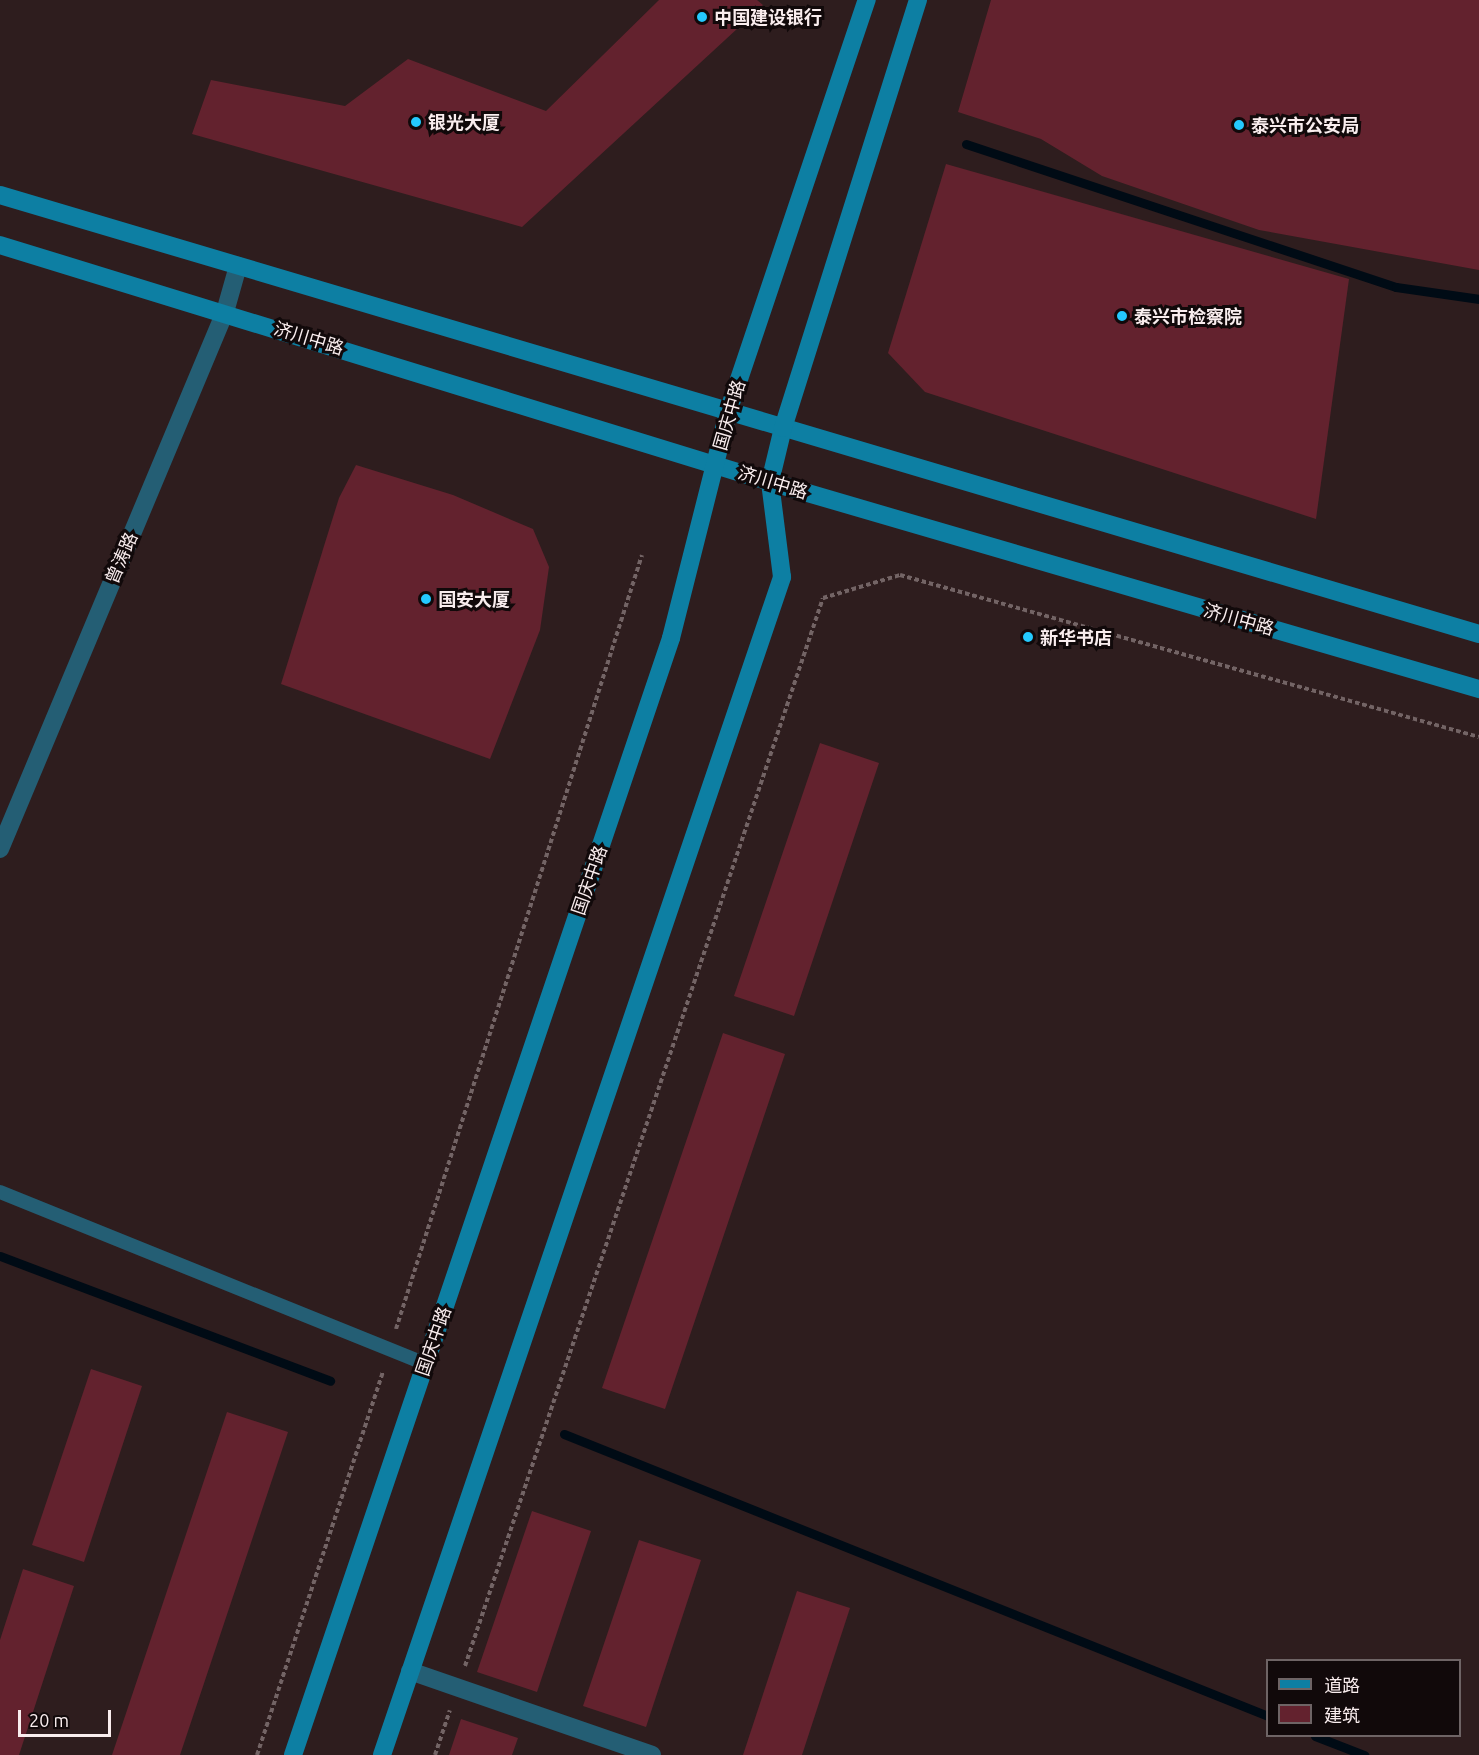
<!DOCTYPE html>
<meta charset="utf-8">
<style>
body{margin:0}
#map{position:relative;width:1479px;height:1755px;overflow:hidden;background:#2e1d1e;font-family:Ubuntu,"Noto Sans SC",sans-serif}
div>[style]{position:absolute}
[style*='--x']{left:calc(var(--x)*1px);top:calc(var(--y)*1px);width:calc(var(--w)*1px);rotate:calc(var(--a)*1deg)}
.stream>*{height:9px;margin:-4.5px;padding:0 4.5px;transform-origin:4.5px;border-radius:4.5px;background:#000b15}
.building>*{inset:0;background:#63222e}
.path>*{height:4px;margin-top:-2px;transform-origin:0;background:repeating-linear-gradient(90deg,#736465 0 4.5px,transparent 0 7.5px)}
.service>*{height:14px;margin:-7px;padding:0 7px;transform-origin:7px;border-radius:7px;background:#245e74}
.minor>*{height:18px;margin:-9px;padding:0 9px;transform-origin:9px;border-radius:9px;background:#245e74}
.tertiary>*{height:18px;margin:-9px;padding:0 9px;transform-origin:9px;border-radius:9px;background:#245e74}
.secondary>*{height:18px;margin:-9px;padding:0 9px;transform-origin:9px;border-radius:9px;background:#0d7fa3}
.dots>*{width:16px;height:16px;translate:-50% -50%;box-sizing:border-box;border:3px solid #11090a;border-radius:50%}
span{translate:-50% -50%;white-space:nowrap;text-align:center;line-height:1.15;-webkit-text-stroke:6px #11090a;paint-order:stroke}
.poi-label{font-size:18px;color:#f9edee;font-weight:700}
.left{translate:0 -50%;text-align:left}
.street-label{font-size:18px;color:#f9edee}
.legend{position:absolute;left:1266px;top:1659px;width:195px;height:78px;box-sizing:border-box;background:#11090a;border:2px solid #6e6465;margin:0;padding:8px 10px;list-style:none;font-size:18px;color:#f9edee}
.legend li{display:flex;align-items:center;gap:12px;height:30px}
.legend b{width:30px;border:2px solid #6e6465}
.scale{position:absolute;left:18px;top:1710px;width:93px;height:27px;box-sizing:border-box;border:3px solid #f9edee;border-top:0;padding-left:8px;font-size:18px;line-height:21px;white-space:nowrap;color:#f9edee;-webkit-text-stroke:4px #11090a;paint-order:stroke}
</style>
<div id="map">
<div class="stream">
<i style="--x:966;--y:144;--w:453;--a:18.4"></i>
<i style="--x:1396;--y:287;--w:84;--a:8.2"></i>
<i style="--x:0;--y:1256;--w:353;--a:20.7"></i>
<i style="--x:564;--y:1434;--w:758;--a:21.83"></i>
<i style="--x:1315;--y:1736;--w:53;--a:21.2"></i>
</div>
<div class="building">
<i style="clip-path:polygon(659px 0,757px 0,763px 5px,522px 227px,192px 134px,211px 80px,345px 106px,408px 59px,546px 111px)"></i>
<i style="clip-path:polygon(991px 0,1479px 0,1479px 270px,1259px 230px,1102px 176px,1041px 139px,958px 112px)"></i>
<i style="clip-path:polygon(946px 164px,1349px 279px,1316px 519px,925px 392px,888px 353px)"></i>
<i style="clip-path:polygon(356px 465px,453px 495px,533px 529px,549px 567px,540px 630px,490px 759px,281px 684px,339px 498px)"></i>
<i style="clip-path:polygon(820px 743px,879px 763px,794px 1016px,734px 996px)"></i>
<i style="clip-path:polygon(723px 1033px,785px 1054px,665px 1409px,602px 1388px)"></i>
<i style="clip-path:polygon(91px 1369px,142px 1386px,84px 1562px,32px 1545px)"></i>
<i style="clip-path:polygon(227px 1412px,288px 1432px,180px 1755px,112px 1755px)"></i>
<i style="clip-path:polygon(532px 1511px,591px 1531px,537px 1692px,477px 1672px)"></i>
<i style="clip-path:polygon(639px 1540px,701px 1560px,646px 1727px,583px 1706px)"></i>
<i style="clip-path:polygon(23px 1569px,74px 1586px,19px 1755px,0 1755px,0 1640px)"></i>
<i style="clip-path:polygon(797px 1591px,850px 1608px,802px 1755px,743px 1755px)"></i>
<i style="clip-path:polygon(461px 1719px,518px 1738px,512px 1755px,449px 1755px)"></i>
</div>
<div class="path">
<i style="--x:396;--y:1329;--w:812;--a:-72.37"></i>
<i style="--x:465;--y:1666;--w:1126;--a:-71.47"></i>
<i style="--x:823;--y:598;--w:80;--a:-16.6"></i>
<i style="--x:900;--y:575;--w:601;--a:15.63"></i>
<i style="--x:257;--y:1755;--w:404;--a:-71.8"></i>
<i style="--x:435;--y:1755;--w:47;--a:-71.6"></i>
</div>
<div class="service">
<i style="--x:0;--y:1192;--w:458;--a:22"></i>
</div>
<div class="minor">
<i style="--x:410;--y:1671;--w:256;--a:19.1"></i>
</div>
<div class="tertiary">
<i style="--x:0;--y:849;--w:582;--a:-67.27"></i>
<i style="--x:225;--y:312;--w:48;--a:-74.2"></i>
</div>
<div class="secondary">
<i style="--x:0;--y:195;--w:1543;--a:16.53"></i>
<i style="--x:0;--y:245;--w:806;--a:17.11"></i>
<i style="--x:770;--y:482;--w:739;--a:16.28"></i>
<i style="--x:293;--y:1755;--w:1179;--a:-71.3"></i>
<i style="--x:671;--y:638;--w:233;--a:-75.8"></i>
<i style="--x:728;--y:412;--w:435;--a:-71.4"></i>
<i style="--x:382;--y:1755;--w:1244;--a:-71.24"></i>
<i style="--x:782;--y:577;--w:96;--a:-97.2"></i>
<i style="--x:770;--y:482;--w:56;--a:-76.5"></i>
<i style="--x:783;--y:428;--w:449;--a:-72.5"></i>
</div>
<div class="dots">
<i style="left:702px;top:17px;background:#24c9fe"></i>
<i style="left:416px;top:122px;background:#24c9fe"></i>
<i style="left:1239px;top:125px;background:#24c9fe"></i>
<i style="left:1122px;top:316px;background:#24c9fe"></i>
<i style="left:426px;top:599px;background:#24c9fe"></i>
<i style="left:1028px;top:637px;background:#24c9fe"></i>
</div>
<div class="poi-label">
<span class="left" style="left:714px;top:17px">中国建设银行</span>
<span class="left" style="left:428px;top:122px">银光大厦</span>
<span class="left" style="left:1251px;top:125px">泰兴市公安局</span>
<span class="left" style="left:1134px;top:316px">泰兴市检察院</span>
<span class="left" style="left:438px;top:599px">国安大厦</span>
<span class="left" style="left:1040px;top:637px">新华书店</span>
</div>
<div class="street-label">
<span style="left:309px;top:338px;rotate:17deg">济川中路</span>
<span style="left:729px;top:415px;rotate:-74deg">国庆中路</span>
<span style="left:773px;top:482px;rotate:17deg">济川中路</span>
<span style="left:121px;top:558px;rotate:-67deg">曾涛路</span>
<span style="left:1239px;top:619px;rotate:16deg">济川中路</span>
<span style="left:589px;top:880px;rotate:-71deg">国庆中路</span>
<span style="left:433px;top:1341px;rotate:-71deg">国庆中路</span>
</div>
<ul class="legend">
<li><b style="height:8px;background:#0d7fa3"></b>道路</li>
<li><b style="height:16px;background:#63222e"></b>建筑</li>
</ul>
<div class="scale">20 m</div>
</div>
